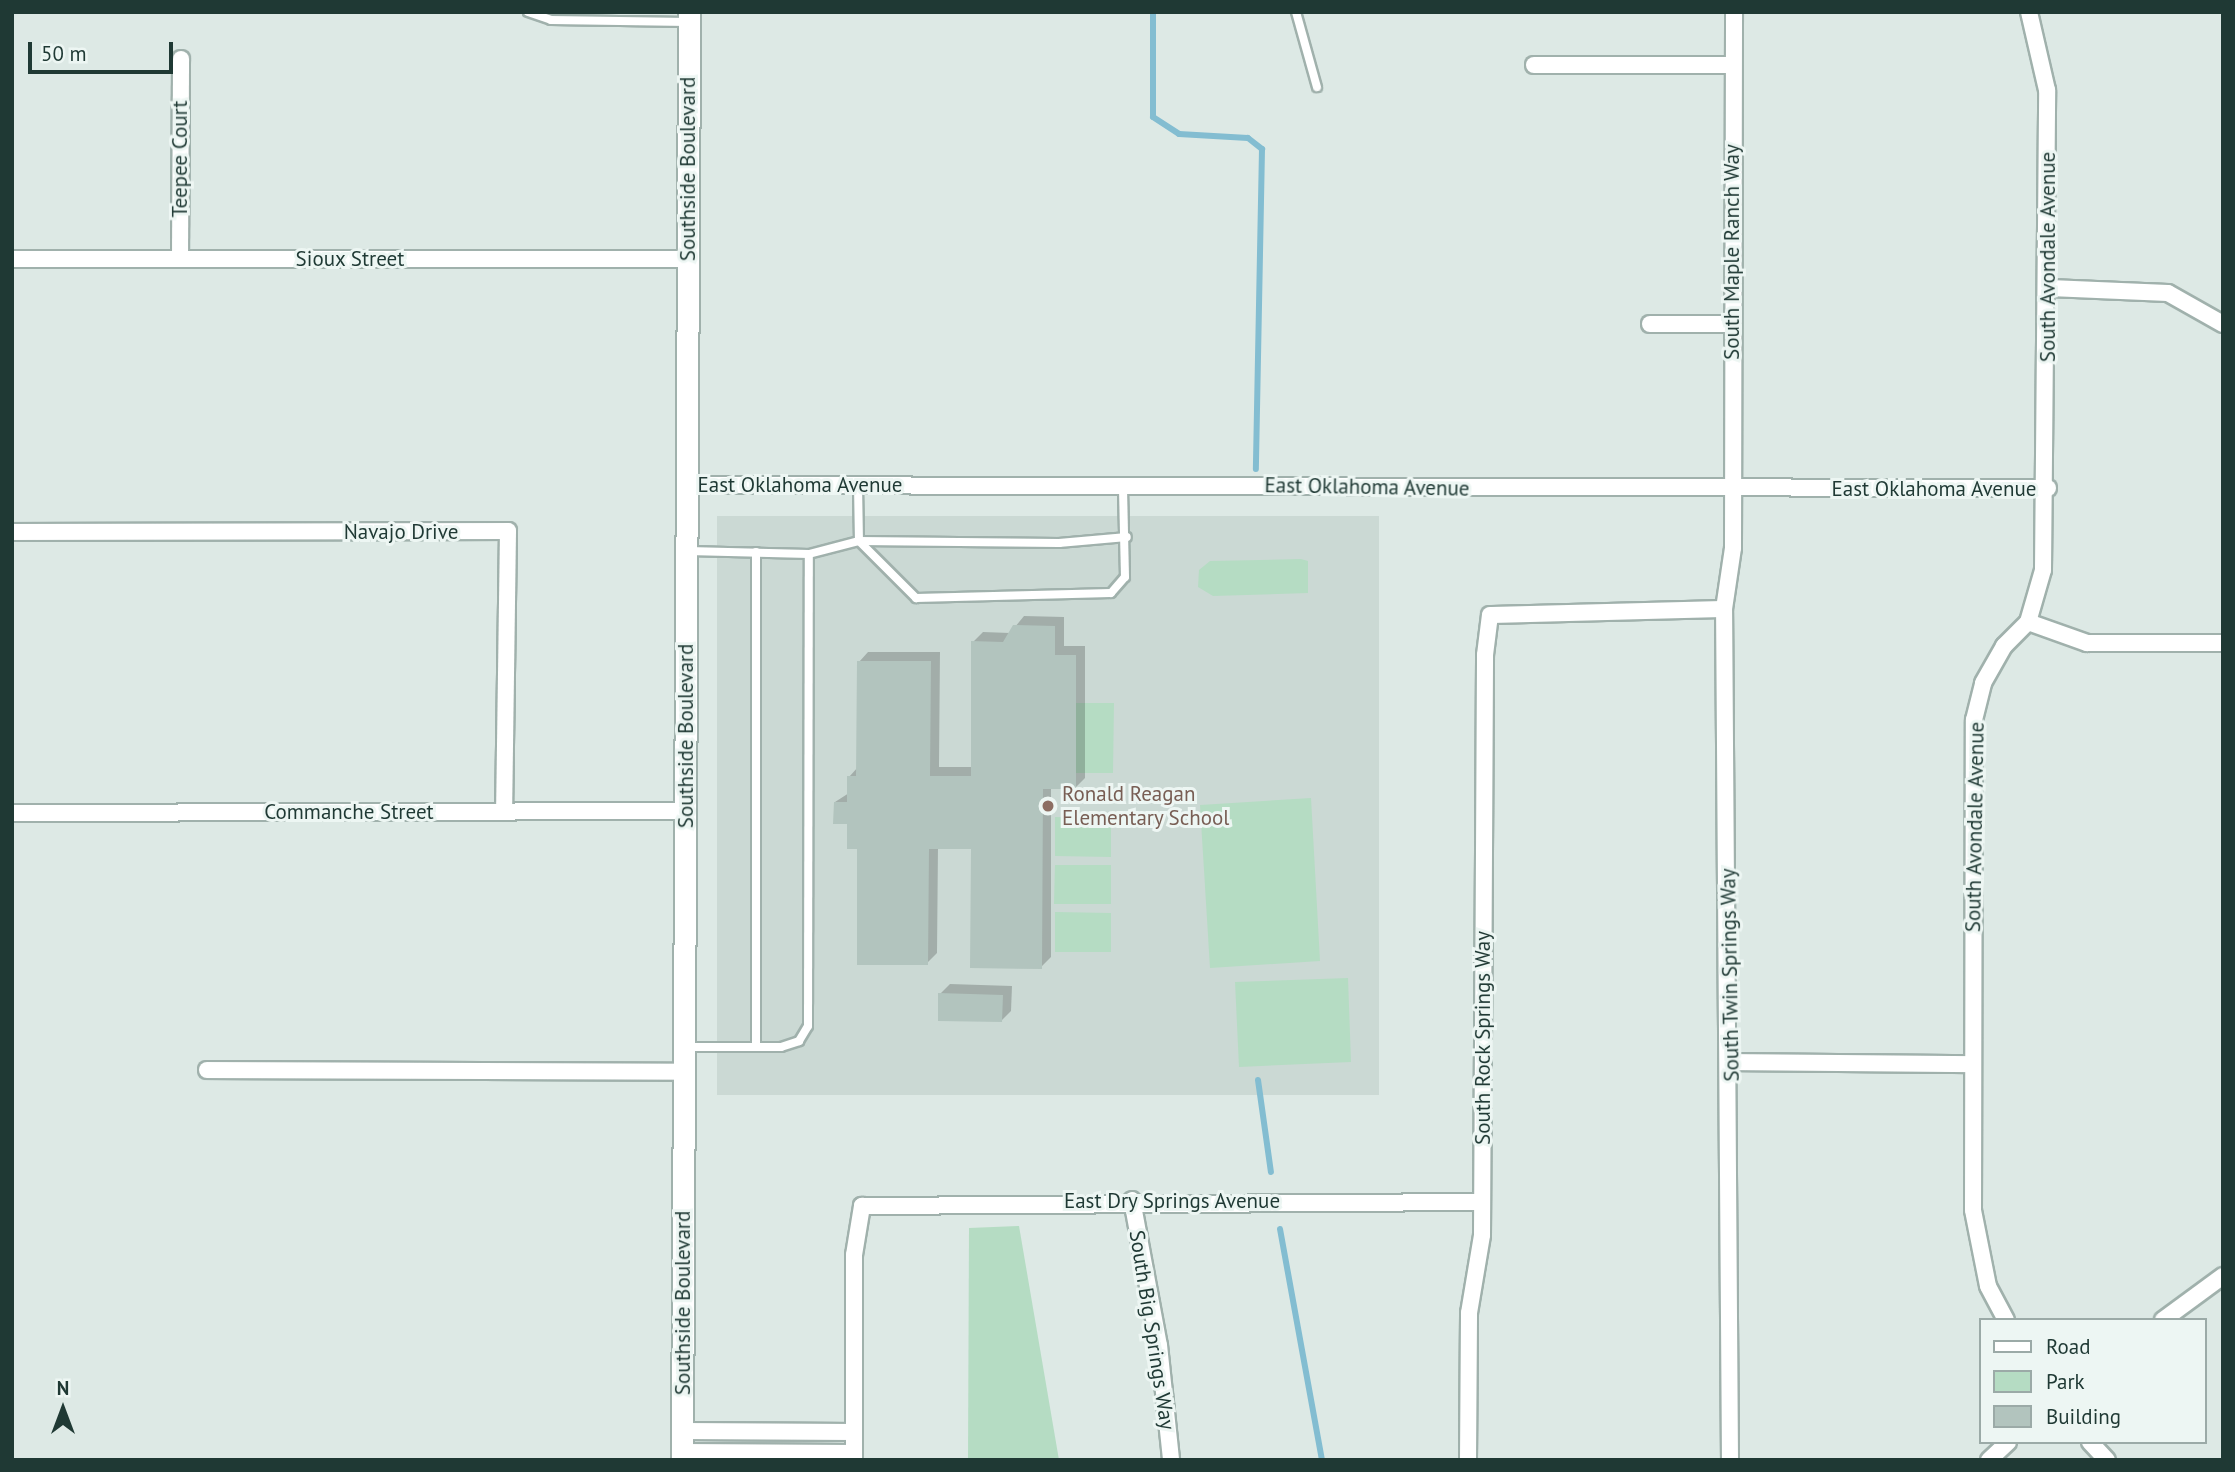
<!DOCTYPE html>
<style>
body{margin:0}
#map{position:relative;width:2235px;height:1472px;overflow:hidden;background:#dde9e5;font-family:"PT Sans",sans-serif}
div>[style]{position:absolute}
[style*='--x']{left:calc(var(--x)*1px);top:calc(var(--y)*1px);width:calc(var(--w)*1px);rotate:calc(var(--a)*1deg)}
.built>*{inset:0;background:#cbd9d4}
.green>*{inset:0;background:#b5dcc3}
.shadow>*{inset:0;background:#0003}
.stream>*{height:6px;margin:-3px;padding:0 3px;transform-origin:3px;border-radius:3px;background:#83bdd1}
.building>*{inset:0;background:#b2c4be}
.roads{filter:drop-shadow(2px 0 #a0b1ac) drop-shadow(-2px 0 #a0b1ac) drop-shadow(0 2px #a0b1ac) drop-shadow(0 -2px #a0b1ac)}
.service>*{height:8px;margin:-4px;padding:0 4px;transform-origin:4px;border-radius:4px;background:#fff}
.minor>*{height:16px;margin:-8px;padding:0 8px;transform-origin:8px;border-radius:8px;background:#fff}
.secondary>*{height:21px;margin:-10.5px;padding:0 10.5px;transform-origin:10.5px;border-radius:10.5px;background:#fff}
.dots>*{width:19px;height:19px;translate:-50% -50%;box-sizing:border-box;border:4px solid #edf6f3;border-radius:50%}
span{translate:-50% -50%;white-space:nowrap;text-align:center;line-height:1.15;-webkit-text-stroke:6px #edf6f3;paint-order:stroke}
.street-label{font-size:21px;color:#1f3934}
.education-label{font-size:21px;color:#785e54}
.left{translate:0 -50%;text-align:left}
.frame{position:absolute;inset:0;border:14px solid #1f3934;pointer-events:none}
.legend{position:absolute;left:1979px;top:1318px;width:228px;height:126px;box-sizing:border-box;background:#edf6f3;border:2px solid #9baaa7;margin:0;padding:9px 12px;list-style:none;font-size:21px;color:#1f3934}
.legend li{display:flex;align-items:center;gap:14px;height:35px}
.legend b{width:35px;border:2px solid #9baaa7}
.north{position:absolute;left:28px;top:1374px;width:70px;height:70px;-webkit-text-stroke:5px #edf6f3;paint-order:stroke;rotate:0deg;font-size:19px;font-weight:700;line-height:28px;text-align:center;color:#1f3934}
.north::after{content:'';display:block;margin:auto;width:24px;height:32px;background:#1f3934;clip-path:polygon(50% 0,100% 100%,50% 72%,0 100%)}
.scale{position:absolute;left:28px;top:42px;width:145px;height:32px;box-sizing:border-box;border:4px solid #1f3934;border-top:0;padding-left:9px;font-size:21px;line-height:24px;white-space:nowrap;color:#1f3934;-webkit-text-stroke:5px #edf6f3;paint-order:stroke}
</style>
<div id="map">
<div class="built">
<i style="clip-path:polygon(717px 516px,1379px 516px,1379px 1095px,717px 1095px)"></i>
</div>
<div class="green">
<i style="clip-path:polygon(1301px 559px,1308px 561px,1308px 593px,1213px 596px,1198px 587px,1199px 570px,1210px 561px)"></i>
<i style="clip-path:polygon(1076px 703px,1114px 703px,1113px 773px,1076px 773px)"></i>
<i style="clip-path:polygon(1311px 798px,1320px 961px,1210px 968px,1200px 805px)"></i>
<i style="clip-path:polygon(1055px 817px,1111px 818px,1111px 857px,1055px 856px)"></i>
<i style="clip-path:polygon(1055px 865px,1111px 865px,1111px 904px,1054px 904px)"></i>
<i style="clip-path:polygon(1055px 912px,1111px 913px,1111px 952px,1055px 952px)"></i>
<i style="clip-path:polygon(1348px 978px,1351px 1062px,1239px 1067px,1235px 982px)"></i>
<i style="clip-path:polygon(1019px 1226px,1059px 1460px,968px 1460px,969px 1228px)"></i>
</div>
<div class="shadow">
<i style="clip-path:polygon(1024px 616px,1064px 617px,1064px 646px,1085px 646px,1085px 778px,1075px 788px,1051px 788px,1051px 957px,1041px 967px,973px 848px,938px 847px,937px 953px,927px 963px,835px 802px,849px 793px,849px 777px,858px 767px,859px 662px,868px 652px,940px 652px,939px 767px,972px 767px,973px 642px,983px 632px,1010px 633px)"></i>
<i style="clip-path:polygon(950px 984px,1012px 986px,1011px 1011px,1002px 1020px,940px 994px)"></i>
</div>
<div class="stream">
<i style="--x:1153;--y:12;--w:105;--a:90"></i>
<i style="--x:1153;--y:117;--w:31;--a:33"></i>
<i style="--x:1179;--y:134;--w:69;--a:3.3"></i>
<i style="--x:1248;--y:138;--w:18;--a:38"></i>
<i style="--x:1262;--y:149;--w:320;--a:91.1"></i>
<i style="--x:1258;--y:1080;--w:93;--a:82"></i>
<i style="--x:1280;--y:1229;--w:235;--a:79.7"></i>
</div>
<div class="building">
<i style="clip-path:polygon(1013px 625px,1055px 626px,1055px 655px,1076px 655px,1076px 789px,1043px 789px,1042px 969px,970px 968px,971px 849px,929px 849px,928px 965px,857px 965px,857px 849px,847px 849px,847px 824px,833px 824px,834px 802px,847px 802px,847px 776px,856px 776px,857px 661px,931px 661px,930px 776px,971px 776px,971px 641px,1003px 642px)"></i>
<i style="clip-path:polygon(938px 993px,1003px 995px,1002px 1022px,938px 1021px)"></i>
</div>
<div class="roads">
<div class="service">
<i style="--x:528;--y:12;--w:24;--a:19"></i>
<i style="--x:551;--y:20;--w:137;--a:0.8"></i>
<i style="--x:1296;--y:12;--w:78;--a:74.4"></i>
<i style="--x:858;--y:485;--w:56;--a:89"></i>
<i style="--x:859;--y:541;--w:81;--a:45"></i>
<i style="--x:916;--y:598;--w:195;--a:-1.5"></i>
<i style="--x:1111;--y:593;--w:21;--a:-49"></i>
<i style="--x:1125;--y:577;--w:91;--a:-91.3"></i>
<i style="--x:688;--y:551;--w:121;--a:1.4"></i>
<i style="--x:809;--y:554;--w:52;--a:-14.6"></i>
<i style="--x:859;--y:541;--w:200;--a:0.6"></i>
<i style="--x:1059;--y:543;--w:68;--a:-5"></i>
<i style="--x:756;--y:552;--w:494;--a:90"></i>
<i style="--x:684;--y:1047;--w:97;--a:0"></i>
<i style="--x:781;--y:1047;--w:19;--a:-18"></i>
<i style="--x:799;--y:1041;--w:17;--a:-59"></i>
<i style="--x:808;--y:1026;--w:472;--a:-89.9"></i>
</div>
<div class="minor">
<i style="--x:1534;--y:65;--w:198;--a:0"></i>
<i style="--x:12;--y:259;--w:676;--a:0"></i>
<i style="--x:180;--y:259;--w:200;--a:-89.7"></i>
<i style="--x:2050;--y:288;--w:118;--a:2.4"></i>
<i style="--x:2168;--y:293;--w:63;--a:29.4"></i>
<i style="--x:1650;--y:324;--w:81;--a:0"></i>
<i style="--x:687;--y:485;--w:1361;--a:0.13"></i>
<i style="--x:12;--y:532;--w:496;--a:-0.1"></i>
<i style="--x:508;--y:531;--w:280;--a:90.8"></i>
<i style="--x:2028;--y:622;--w:63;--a:19.6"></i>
<i style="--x:2087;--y:643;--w:136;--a:0"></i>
<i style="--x:12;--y:813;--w:673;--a:-0.17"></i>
<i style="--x:1732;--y:1062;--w:241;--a:0.5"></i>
<i style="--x:207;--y:1070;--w:477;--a:0.2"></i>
<i style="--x:1132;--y:1200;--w:147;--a:79.5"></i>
<i style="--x:1159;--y:1345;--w:116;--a:84"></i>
<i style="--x:2006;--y:1320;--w:38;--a:-118"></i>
<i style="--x:1988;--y:1286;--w:77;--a:-101.2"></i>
<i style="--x:1973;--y:1210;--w:490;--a:-89.9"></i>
<i style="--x:1974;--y:720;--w:38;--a:-76"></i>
<i style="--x:1983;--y:683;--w:43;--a:-60.4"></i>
<i style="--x:2004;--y:646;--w:34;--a:-45"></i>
<i style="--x:2028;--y:622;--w:54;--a:-73.9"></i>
<i style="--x:2043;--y:570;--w:480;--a:-89.5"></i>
<i style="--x:2047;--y:90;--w:80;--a:-103"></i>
<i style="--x:2163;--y:1320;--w:74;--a:-36.3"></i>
<i style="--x:682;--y:1431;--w:172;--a:0.3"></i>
<i style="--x:2090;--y:1442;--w:25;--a:47"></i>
<i style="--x:682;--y:1452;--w:172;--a:0.3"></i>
<i style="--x:854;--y:1460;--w:205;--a:-90"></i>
<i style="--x:854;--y:1255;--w:50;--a:-80.7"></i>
<i style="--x:862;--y:1206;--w:620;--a:-0.37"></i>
<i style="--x:1468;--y:1460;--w:147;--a:-89.6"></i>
<i style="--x:1469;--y:1313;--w:79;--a:-80.5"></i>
<i style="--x:1482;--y:1235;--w:580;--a:-89.7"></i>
<i style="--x:1485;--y:655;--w:40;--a:-82.9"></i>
<i style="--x:1490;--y:615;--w:234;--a:-1.5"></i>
<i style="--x:1730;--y:1460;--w:851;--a:-90.4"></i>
<i style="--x:1724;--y:609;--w:62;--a:-81.6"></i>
<i style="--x:1733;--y:548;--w:536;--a:-89.89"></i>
<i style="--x:1989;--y:1460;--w:26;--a:-43"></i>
</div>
<div class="secondary">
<i style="--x:682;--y:1460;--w:1448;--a:-89.72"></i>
</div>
</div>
<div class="dots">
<i style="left:1048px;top:806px;background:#8d6e63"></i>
</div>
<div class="street-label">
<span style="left:180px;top:159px;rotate:-90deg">Teepee Court</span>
<span style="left:688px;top:169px;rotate:-90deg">Southside Boulevard</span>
<span style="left:1732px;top:252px;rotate:-90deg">South Maple Ranch Way</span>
<span style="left:2048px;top:257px;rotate:-90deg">South Avondale Avenue</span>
<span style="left:350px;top:259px">Sioux Street</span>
<span style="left:800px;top:485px">East Oklahoma Avenue</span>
<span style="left:1367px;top:487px;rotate:1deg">East Oklahoma Avenue</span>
<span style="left:1934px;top:489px">East Oklahoma Avenue</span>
<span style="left:401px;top:532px">Navajo Drive</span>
<span style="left:686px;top:736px;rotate:-90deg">Southside Boulevard</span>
<span style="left:349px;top:812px">Commanche Street</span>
<span style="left:1975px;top:827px;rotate:-89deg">South Avondale Avenue</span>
<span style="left:1730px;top:975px;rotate:-91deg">South Twin Springs Way</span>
<span style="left:1483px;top:1038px;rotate:-90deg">South Rock Springs Way</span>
<span style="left:1172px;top:1201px">East Dry Springs Avenue</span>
<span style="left:683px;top:1303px;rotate:-90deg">Southside Boulevard</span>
<span style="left:1152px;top:1330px;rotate:81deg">South Big Springs Way</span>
</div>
<div class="education-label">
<span class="left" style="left:1062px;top:806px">Ronald Reagan<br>Elementary School</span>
</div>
<div class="frame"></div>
<ul class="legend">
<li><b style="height:9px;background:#fff"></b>Road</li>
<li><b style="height:19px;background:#b5dcc3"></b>Park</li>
<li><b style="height:19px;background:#b2c4be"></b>Building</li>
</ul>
<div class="north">N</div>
<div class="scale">50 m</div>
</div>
